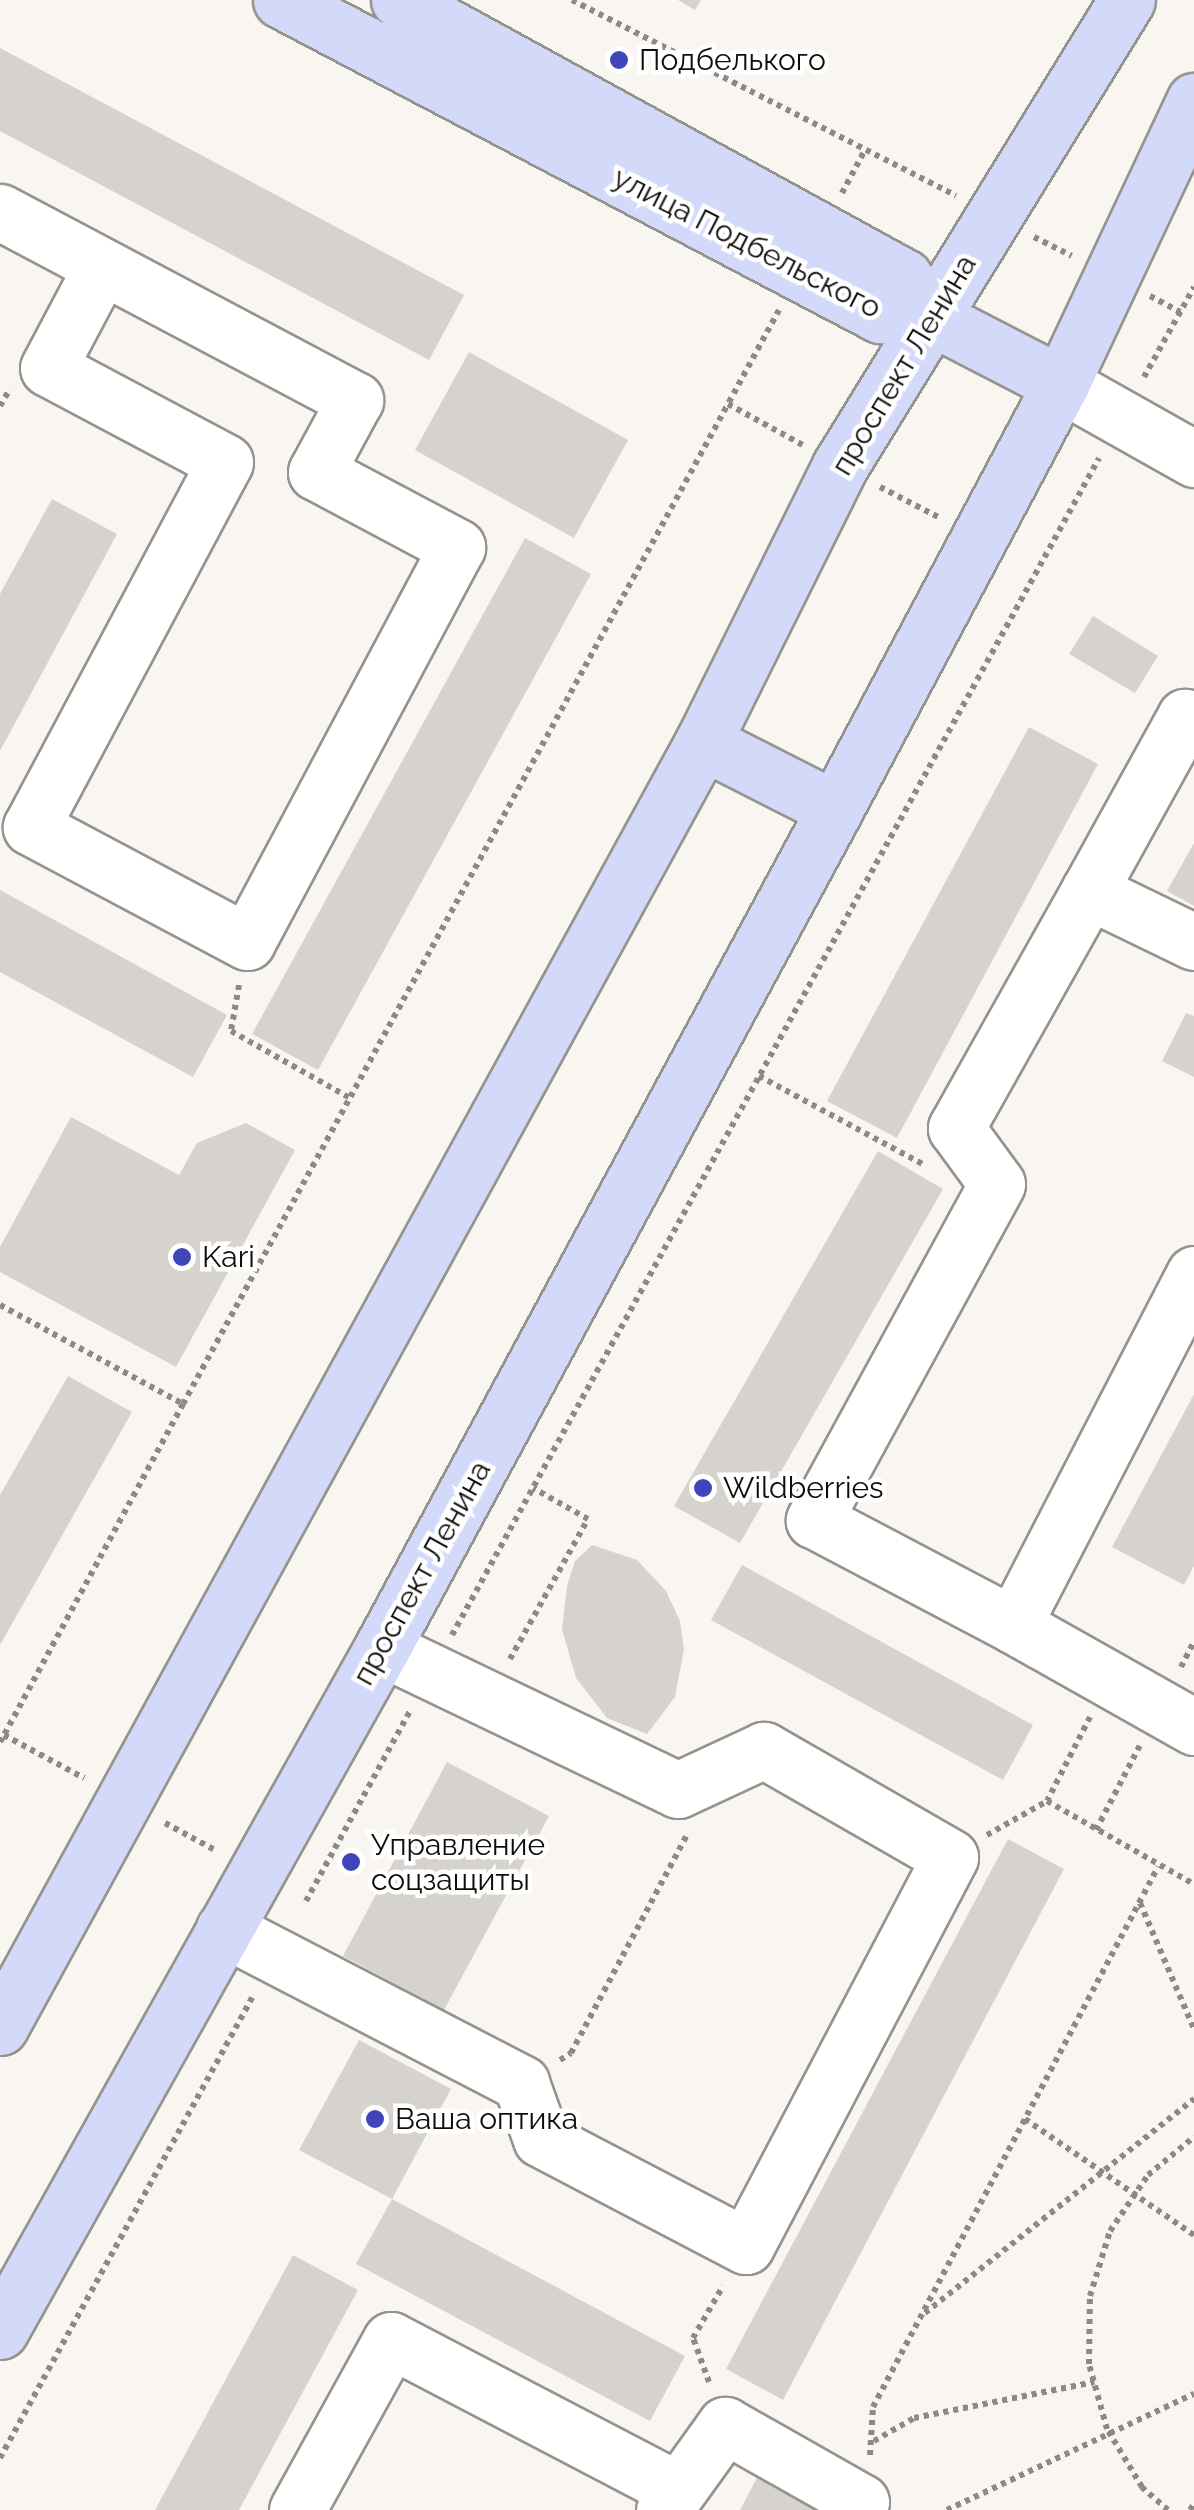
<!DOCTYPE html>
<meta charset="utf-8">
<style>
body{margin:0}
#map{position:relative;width:1194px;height:2510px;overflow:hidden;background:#f9f6f1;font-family:Raleway,sans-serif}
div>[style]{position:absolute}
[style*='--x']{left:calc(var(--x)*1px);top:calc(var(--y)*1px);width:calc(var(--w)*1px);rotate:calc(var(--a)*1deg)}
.building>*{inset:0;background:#d6d3ce}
.path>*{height:6px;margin-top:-3px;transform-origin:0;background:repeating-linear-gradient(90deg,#8c8a86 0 5px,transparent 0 10px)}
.roads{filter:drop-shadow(2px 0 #95938e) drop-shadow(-2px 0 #95938e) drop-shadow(0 2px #95938e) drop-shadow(0 -2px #95938e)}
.minor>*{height:55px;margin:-27.5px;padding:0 27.5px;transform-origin:27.5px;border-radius:27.5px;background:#fff}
.major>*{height:55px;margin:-27.5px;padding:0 27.5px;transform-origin:27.5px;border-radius:27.5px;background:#d3d9f9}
.dots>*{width:28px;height:28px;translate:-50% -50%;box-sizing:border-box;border:5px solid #fff;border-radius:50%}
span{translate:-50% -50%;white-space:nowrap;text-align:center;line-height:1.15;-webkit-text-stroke:9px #fff;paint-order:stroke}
.poi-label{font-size:30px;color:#0e0d0b}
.left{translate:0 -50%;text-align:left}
.street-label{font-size:30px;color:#0e0d0b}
</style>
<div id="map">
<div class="building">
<i style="clip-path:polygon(678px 0,701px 0,695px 10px)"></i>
<i style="clip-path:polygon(0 48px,464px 295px,429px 360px,0 131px)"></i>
<i style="clip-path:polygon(469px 352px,628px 440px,574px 538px,415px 450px)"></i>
<i style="clip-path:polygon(52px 499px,117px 534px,0 751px,0 594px)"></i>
<i style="clip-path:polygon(525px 538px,591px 574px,318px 1070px,252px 1034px)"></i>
<i style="clip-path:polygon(1093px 616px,1158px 656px,1135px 693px,1069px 654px)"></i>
<i style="clip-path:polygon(1029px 727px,1098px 764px,897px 1138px,827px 1101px)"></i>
<i style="clip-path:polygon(1194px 843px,1194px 906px,1167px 891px)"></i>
<i style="clip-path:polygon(0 890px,227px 1015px,193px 1077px,0 972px)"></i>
<i style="clip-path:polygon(1186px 1013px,1194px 1016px,1194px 1077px,1162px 1061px)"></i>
<i style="clip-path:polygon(71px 1117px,179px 1175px,197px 1143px,246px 1123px,295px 1150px,176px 1367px,0 1272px,0 1247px)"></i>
<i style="clip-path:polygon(878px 1151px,943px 1189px,740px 1543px,674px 1506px)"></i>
<i style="clip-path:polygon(68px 1376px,132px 1412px,0 1645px,0 1495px)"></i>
<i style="clip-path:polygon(1194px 1394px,1194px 1566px,1184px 1585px,1112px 1547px)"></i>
<i style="clip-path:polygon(592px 1545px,637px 1560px,666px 1591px,680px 1621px,684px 1649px,675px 1697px,647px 1734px,607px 1718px,576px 1678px,562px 1629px,567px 1586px,575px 1561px)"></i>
<i style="clip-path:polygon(742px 1565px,1033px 1725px,1003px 1780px,711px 1620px)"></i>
<i style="clip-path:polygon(447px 1762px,549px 1816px,444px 2010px,343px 1956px)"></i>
<i style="clip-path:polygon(1008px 1839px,1064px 1869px,783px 2400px,726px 2369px)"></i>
<i style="clip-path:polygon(359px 2040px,451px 2089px,392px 2199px,299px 2150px)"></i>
<i style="clip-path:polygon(392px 2199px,685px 2356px,650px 2421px,356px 2264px)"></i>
<i style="clip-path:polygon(293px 2255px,358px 2290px,239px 2510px,155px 2510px)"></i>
<i style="clip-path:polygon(759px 2474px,819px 2505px,816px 2510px,740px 2510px)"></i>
</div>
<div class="path">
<i style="--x:572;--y:0;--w:431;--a:27"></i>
<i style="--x:842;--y:193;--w:49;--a:-61.9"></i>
<i style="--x:1034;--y:237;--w:42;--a:26.6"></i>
<i style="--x:1150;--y:296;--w:34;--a:28"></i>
<i style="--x:779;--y:310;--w:107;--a:118.5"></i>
<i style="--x:728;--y:404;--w:85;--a:28.7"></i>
<i style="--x:1144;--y:377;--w:103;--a:-60.9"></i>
<i style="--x:0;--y:406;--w:20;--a:-60"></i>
<i style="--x:880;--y:487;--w:68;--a:27.3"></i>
<i style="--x:239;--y:985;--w:47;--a:99.9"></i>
<i style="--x:231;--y:1031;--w:137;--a:29.4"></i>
<i style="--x:759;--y:1076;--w:187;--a:28.3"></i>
<i style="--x:0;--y:1305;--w:208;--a:28.4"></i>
<i style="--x:183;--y:1404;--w:376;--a:118.4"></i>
<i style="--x:183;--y:1404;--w:1139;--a:-61.41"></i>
<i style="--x:452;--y:1635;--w:1343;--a:-61.2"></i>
<i style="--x:510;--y:1659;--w:160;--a:-60.9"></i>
<i style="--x:588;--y:1519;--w:63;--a:-150.6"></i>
<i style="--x:1181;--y:1667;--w:28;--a:-63"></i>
<i style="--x:1090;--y:1717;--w:94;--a:117.1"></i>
<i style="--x:1047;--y:1801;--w:169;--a:29.5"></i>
<i style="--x:0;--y:1742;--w:8;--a:-60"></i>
<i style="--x:4;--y:1735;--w:91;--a:28.3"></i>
<i style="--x:165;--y:1823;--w:57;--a:28.4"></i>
<i style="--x:1096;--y:1830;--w:96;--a:-62.6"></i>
<i style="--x:987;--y:1835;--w:69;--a:-29.5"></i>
<i style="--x:306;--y:1901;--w:217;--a:-61.3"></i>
<i style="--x:1140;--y:1903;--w:137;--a:66.8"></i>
<i style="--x:560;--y:2060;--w:13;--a:-32"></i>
<i style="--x:571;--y:2053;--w:249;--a:-62"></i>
<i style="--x:1025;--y:2119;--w:205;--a:34.5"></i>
<i style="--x:925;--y:2313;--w:344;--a:-38.5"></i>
<i style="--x:709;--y:2382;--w:47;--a:-110"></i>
<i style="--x:693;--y:2338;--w:60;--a:-60"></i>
<i style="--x:874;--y:2441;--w:46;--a:-29.9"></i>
<i style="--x:914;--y:2418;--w:184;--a:-11.3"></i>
<i style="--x:870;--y:2455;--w:48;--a:-86.4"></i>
<i style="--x:873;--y:2407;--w:611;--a:-62.18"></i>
<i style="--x:0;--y:2458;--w:527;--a:-61.29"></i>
<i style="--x:947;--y:2510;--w:273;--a:-25.2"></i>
<i style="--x:1168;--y:2510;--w:35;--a:-139"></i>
<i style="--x:1142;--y:2487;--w:68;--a:-121.1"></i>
<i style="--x:1107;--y:2429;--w:67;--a:-105.5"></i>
<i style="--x:1089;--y:2364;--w:68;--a:-89.2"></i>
<i style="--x:1090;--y:2296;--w:68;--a:-72.9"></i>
<i style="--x:1110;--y:2231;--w:68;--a:-55.8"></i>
<i style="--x:1148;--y:2175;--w:60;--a:-39.6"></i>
<i style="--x:1190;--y:2510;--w:7;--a:-56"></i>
</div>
<div class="roads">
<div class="minor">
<i style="--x:0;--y:212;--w:402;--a:27.9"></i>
<i style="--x:355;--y:400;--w:82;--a:118.4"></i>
<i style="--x:316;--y:472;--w:160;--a:28"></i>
<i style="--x:457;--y:547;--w:447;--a:118"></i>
<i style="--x:247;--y:942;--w:245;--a:-152"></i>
<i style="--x:31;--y:827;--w:413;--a:-62"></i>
<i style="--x:225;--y:462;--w:200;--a:-152"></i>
<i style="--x:48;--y:368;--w:115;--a:-62.1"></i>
<i style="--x:1061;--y:384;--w:153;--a:29.4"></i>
<i style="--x:1089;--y:891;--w:199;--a:-61.1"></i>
<i style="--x:1185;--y:717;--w:10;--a:29"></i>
<i style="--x:1194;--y:942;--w:117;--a:-154.1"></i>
<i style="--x:1089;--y:891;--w:272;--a:119.3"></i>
<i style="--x:956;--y:1128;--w:69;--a:53.8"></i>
<i style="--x:997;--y:1184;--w:383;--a:118.6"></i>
<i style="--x:814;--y:1520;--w:225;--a:27.8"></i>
<i style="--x:1013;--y:1625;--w:395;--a:-62.7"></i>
<i style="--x:1013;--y:1625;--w:208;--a:29.4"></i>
<i style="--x:224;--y:1929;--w:335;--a:27.4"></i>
<i style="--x:521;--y:2083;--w:59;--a:70.3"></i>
<i style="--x:541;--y:2139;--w:231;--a:27.6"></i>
<i style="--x:746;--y:2246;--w:439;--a:-62.3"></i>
<i style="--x:950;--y:1857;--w:215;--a:-150.1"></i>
<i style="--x:764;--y:1750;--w:95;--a:155.1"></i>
<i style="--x:678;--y:1790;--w:328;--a:-154.4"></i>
<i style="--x:297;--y:2510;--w:194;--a:-61.1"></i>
<i style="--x:391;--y:2340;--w:322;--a:27.6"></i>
<i style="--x:664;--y:2510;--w:105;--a:-54.3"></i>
<i style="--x:725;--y:2425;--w:156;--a:29.5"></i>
<i style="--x:861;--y:2502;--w:9;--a:117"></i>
</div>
<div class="major">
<i style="--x:281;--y:0;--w:677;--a:27.74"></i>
<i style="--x:880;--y:315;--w:51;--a:2.2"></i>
<i style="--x:931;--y:317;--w:146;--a:27.3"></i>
<i style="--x:399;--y:0;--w:576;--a:28.75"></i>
<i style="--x:904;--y:277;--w:48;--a:56"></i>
<i style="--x:703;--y:742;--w:148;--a:26.9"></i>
<i style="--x:0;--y:2027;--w:1465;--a:-61.32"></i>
<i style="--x:703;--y:742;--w:308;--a:-63.6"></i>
<i style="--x:840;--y:466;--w:547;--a:-58.37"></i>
<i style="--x:0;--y:2331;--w:783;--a:-60.78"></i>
<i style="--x:382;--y:1648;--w:953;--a:-61.63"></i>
<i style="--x:835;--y:809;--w:481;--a:-62"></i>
<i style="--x:1061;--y:384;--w:313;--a:-64.8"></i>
</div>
</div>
<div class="dots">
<i style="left:619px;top:60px;background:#4145ba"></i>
<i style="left:182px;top:1257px;background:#4145ba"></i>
<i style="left:703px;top:1488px;background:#4145ba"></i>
<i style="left:351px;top:1862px;background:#4145ba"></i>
<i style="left:375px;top:2119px;background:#4145ba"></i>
</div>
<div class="poi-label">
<span class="left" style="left:639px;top:60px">Подбелького</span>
<span class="left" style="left:202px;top:1257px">Kari</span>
<span class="left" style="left:723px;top:1488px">Wildberries</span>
<span class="left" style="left:371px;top:1862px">Управление<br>соцзащиты</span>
<span class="left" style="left:395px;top:2119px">Ваша оптика</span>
</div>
<div class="street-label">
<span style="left:747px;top:243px;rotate:27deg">улица Подбельского</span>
<span style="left:904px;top:365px;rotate:-59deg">проспект Ленина</span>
<span style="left:422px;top:1573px;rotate:-61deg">проспект Ленина</span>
</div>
</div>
